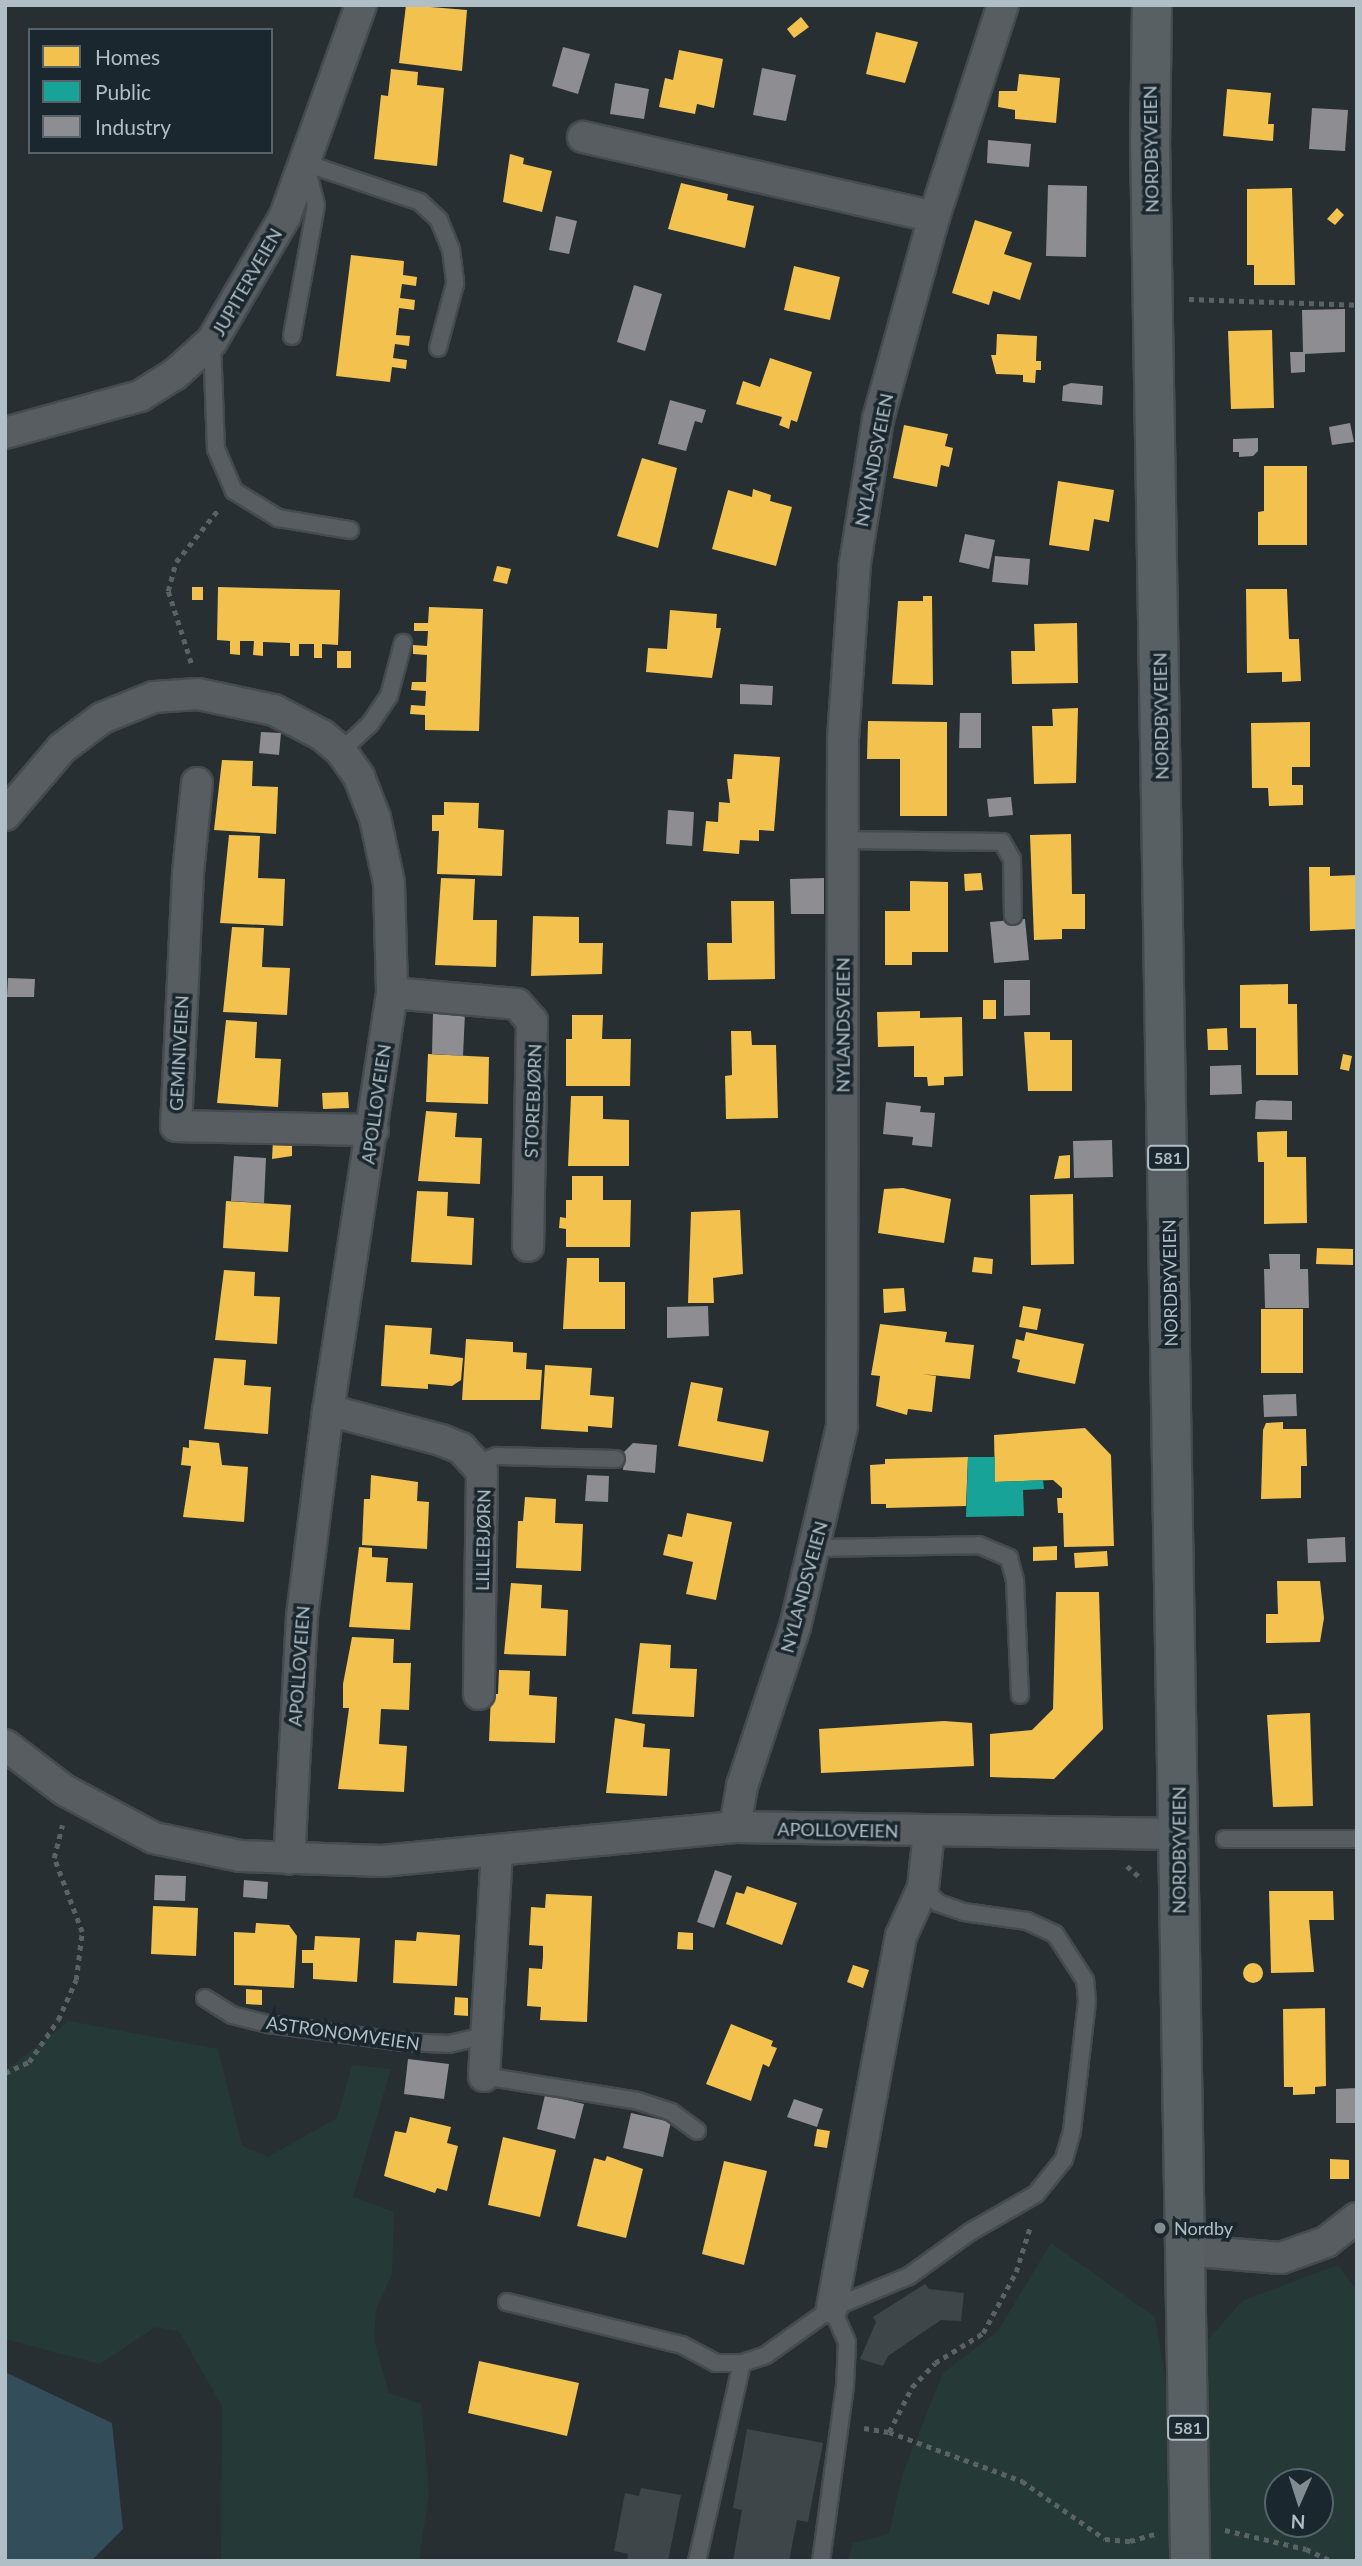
<!DOCTYPE html>
<meta charset="utf-8">
<style>
body{margin:0}
#map{position:relative;width:1362px;height:2566px;overflow:hidden;background:#272f33;font-family:Lato,sans-serif}
div>[style]{position:absolute}
[style*='--x']{left:calc(var(--x)*1px);top:calc(var(--y)*1px);width:calc(var(--w)*1px);rotate:calc(var(--a)*1deg)}
.green>*{inset:0;background:#253a36}
.water>*{inset:0;background:#334d5a}
.homes>*{inset:0;background:#f2c14e}
.round{border-radius:50%}
.public>*{inset:0;background:#17a398}
.industry>*{inset:0;background:#8d8d92}
.building>*{inset:0;background:#3f464a}
.path>*{height:4.5px;margin-top:-2.25px;transform-origin:0;background:repeating-linear-gradient(90deg,#5a6265 0 5px,transparent 0 10px)}
.roads{filter:drop-shadow(2px 0 #454b4e) drop-shadow(-2px 0 #454b4e) drop-shadow(0 2px #454b4e) drop-shadow(0 -2px #454b4e)}
.lane>*{height:16px;margin:-8px;padding:0 8px;transform-origin:8px;border-radius:8px;background:#575d61}
.street>*{height:30px;margin:-15px;padding:0 15px;transform-origin:15px;border-radius:15px;background:#575d61}
.primary>*{height:38px;margin:-19px;padding:0 19px;transform-origin:19px;border-radius:19px;background:#596063}
.dots>*{width:19px;height:19px;translate:-50% -50%;box-sizing:border-box;border:4px solid #1b272e;border-radius:50%}
span{translate:-50% -50%;white-space:nowrap;text-align:center;line-height:1.15;-webkit-text-stroke:7px #1b272e;paint-order:stroke}
.shield-label span{padding:2px 5px;background:#1b272e;border:2px solid;border-radius:5px;-webkit-text-stroke-width:0}
.shield-label{font-size:16px;color:#b0bec5;font-weight:700}
.street-label{font-size:18px;color:#b0bec5}
.poi-label{font-size:18px;color:#b0bec5}
.left{translate:0 -50%;text-align:left}
.frame{position:absolute;inset:0;border:7px solid #b0bec5;pointer-events:none}
.legend{position:absolute;left:28px;top:28px;width:245px;height:126px;box-sizing:border-box;background:#1b272e;border:2px solid #57636a;margin:0;padding:9px 12px;list-style:none;font-size:21px;color:#b0bec5}
.legend li{display:flex;align-items:center;gap:14px;height:35px}
.legend b{width:35px;border:2px solid #57636a}
.north{position:absolute;left:1264px;top:2468px;width:70px;height:70px;box-sizing:border-box;background:#1b272e;border:2px solid #57636a;border-radius:50%;rotate:183deg;font-size:19px;font-weight:700;line-height:28px;text-align:center;color:#b0bec5}
.north::after{content:'';display:block;margin:auto;width:24px;height:32px;background:#808c92;clip-path:polygon(50% 0,100% 100%,50% 72%,0 100%)}
</style>
<div id="map">
<div class="green">
<i style="clip-path:polygon(69px 2021px,218px 2049px,242px 2146px,268px 2157px,337px 2118px,352px 2065px,391px 2069px,353px 2197px,394px 2212px,392px 2274px,376px 2309px,374px 2340px,389px 2393px,421px 2404px,429px 2493px,419px 2561px,221px 2561px,222px 2406px,179px 2331px,155px 2327px,100px 2364px,5px 2339px,5px 2071px)"></i>
<i style="clip-path:polygon(1051px 2243px,1155px 2317px,1168px 2393px,1171px 2561px,848px 2561px,853px 2543px,889px 2534px,902px 2476px,943px 2373px,998px 2331px)"></i>
<i style="clip-path:polygon(evenodd,1338px 2265px,1357px 2291px,1357px 2561px,1210px 2561px,1207px 2341px,1242px 2301px,1338px 2265px,1278px 2482px,1320px 2482px,1320px 2524px,1278px 2524px,1278px 2482px)"></i>
</div>
<div class="water">
<i style="clip-path:polygon(5px 2372px,112px 2423px,123px 2529px,91px 2561px,5px 2561px)"></i>
</div>
<div class="homes">
<i style="clip-path:polygon(406px 5px,467px 10px,462px 71px,399px 63px)"></i>
<i style="clip-path:polygon(801px 17px,809px 27px,794px 38px,787px 29px)"></i>
<i style="clip-path:polygon(876px 32px,918px 42px,905px 83px,866px 74px)"></i>
<i style="clip-path:polygon(679px 50px,723px 59px,714px 108px,697px 104px,695px 114px,659px 107px,665px 78px,673px 80px)"></i>
<i style="clip-path:polygon(391px 69px,418px 72px,417px 85px,444px 88px,437px 166px,374px 159px,381px 95px,388px 96px)"></i>
<i style="clip-path:polygon(1019px 74px,1060px 78px,1056px 123px,1015px 119px,1015px 110px,998px 107px,999px 91px,1017px 91px)"></i>
<i style="clip-path:polygon(1227px 89px,1271px 93px,1268px 124px,1274px 124px,1273px 141px,1223px 136px)"></i>
<i style="clip-path:polygon(510px 154px,524px 158px,523px 164px,552px 171px,542px 212px,503px 202px)"></i>
<i style="clip-path:polygon(681px 183px,728px 194px,727px 200px,754px 206px,745px 248px,668px 229px)"></i>
<i style="clip-path:polygon(1292px 188px,1295px 285px,1254px 285px,1254px 265px,1247px 265px,1247px 189px)"></i>
<i style="clip-path:polygon(1337px 208px,1344px 215px,1335px 225px,1327px 219px)"></i>
<i style="clip-path:polygon(975px 220px,1012px 232px,1004px 254px,1032px 263px,1020px 300px,993px 291px,989px 305px,952px 293px)"></i>
<i style="clip-path:polygon(351px 255px,404px 261px,403px 275px,417px 277px,416px 286px,402px 284px,400px 298px,415px 300px,414px 310px,399px 308px,396px 335px,410px 336px,409px 346px,395px 344px,393px 358px,407px 360px,406px 369px,392px 367px,390px 382px,336px 376px)"></i>
<i style="clip-path:polygon(794px 266px,840px 277px,830px 320px,784px 310px)"></i>
<i style="clip-path:polygon(1272px 330px,1274px 408px,1231px 409px,1228px 331px)"></i>
<i style="clip-path:polygon(997px 334px,1037px 336px,1036px 361px,1041px 361px,1041px 370px,1036px 370px,1035px 383px,1023px 382px,1023px 375px,996px 374px,991px 355px,996px 355px)"></i>
<i style="clip-path:polygon(770px 358px,812px 372px,797px 422px,791px 420px,789px 429px,779px 425px,782px 417px,736px 404px,743px 381px,760px 387px)"></i>
<i style="clip-path:polygon(904px 425px,948px 434px,945px 446px,953px 448px,949px 467px,941px 465px,937px 487px,893px 478px)"></i>
<i style="clip-path:polygon(642px 458px,677px 468px,658px 548px,617px 536px)"></i>
<i style="clip-path:polygon(1264px 466px,1307px 466px,1307px 545px,1258px 545px,1258px 512px,1264px 511px)"></i>
<i style="clip-path:polygon(1058px 481px,1114px 490px,1109px 522px,1094px 519px,1089px 551px,1049px 545px)"></i>
<i style="clip-path:polygon(753px 489px,771px 495px,770px 501px,792px 507px,776px 566px,712px 549px,728px 490px,752px 497px)"></i>
<i style="clip-path:polygon(497px 566px,511px 569px,507px 584px,493px 581px)"></i>
<i style="clip-path:polygon(192px 587px,203px 587px,203px 600px,192px 600px)"></i>
<i style="clip-path:polygon(218px 587px,340px 590px,338px 645px,322px 644px,322px 658px,314px 658px,314px 644px,299px 644px,299px 656px,290px 656px,290px 643px,263px 642px,263px 656px,253px 655px,254px 641px,240px 641px,240px 655px,230px 654px,230px 641px,217px 640px)"></i>
<i style="clip-path:polygon(1246px 589px,1287px 589px,1289px 639px,1299px 639px,1301px 681px,1282px 682px,1282px 672px,1247px 673px)"></i>
<i style="clip-path:polygon(923px 596px,932px 596px,933px 685px,892px 684px,898px 601px,923px 601px)"></i>
<i style="clip-path:polygon(429px 607px,483px 609px,479px 731px,425px 730px,425px 715px,410px 714px,411px 705px,425px 706px,426px 691px,411px 690px,412px 682px,426px 682px,427px 655px,413px 654px,413px 645px,427px 646px,428px 631px,414px 631px,414px 623px,428px 623px)"></i>
<i style="clip-path:polygon(670px 610px,717px 614px,716px 628px,721px 628px,712px 678px,646px 672px,648px 648px,667px 649px)"></i>
<i style="clip-path:polygon(1077px 623px,1078px 683px,1012px 684px,1011px 651px,1035px 651px,1034px 624px)"></i>
<i style="clip-path:polygon(337px 651px,351px 651px,351px 668px,337px 668px)"></i>
<i style="clip-path:polygon(1078px 708px,1076px 783px,1034px 784px,1032px 726px,1053px 726px,1052px 709px)"></i>
<i style="clip-path:polygon(868px 721px,947px 722px,947px 816px,900px 816px,900px 759px,867px 759px)"></i>
<i style="clip-path:polygon(1310px 722px,1310px 767px,1292px 767px,1292px 785px,1303px 785px,1303px 805px,1269px 806px,1268px 788px,1252px 788px,1251px 723px)"></i>
<i style="clip-path:polygon(734px 754px,780px 757px,774px 831px,759px 830px,759px 841px,740px 840px,739px 854px,703px 851px,706px 821px,718px 822px,719px 802px,730px 803px,727px 779px,732px 779px)"></i>
<i style="clip-path:polygon(222px 760px,253px 761px,252px 786px,278px 787px,276px 834px,214px 830px)"></i>
<i style="clip-path:polygon(444px 802px,479px 803px,478px 828px,504px 830px,502px 876px,437px 874px,439px 831px,432px 831px,432px 815px,444px 815px)"></i>
<i style="clip-path:polygon(1071px 834px,1072px 894px,1085px 894px,1085px 929px,1062px 929px,1062px 939px,1034px 940px,1030px 835px)"></i>
<i style="clip-path:polygon(229px 835px,260px 836px,258px 878px,285px 879px,283px 926px,220px 923px)"></i>
<i style="clip-path:polygon(1309px 867px,1330px 867px,1330px 876px,1357px 875px,1357px 929px,1310px 931px)"></i>
<i style="clip-path:polygon(981px 873px,983px 890px,965px 891px,964px 874px)"></i>
<i style="clip-path:polygon(441px 878px,475px 879px,473px 920px,497px 920px,496px 967px,435px 965px)"></i>
<i style="clip-path:polygon(910px 881px,948px 882px,948px 952px,912px 952px,912px 965px,885px 965px,885px 911px,910px 911px)"></i>
<i style="clip-path:polygon(731px 901px,774px 901px,775px 979px,708px 980px,707px 943px,732px 943px)"></i>
<i style="clip-path:polygon(533px 916px,579px 917px,579px 943px,603px 943px,602px 974px,531px 976px)"></i>
<i style="clip-path:polygon(232px 927px,264px 928px,262px 967px,290px 968px,287px 1015px,223px 1012px)"></i>
<i style="clip-path:polygon(1288px 984px,1288px 1004px,1297px 1004px,1298px 1075px,1256px 1075px,1256px 1028px,1240px 1028px,1240px 985px)"></i>
<i style="clip-path:polygon(983px 1000px,996px 1000px,996px 1019px,983px 1019px)"></i>
<i style="clip-path:polygon(920px 1011px,920px 1018px,962px 1017px,963px 1076px,944px 1077px,944px 1085px,928px 1086px,927px 1077px,914px 1077px,914px 1046px,878px 1047px,877px 1012px)"></i>
<i style="clip-path:polygon(572px 1015px,603px 1015px,602px 1039px,631px 1039px,630px 1086px,566px 1086px,566px 1039px,572px 1039px)"></i>
<i style="clip-path:polygon(226px 1020px,257px 1022px,255px 1058px,281px 1059px,278px 1107px,217px 1103px)"></i>
<i style="clip-path:polygon(1227px 1028px,1228px 1050px,1208px 1050px,1207px 1029px)"></i>
<i style="clip-path:polygon(731px 1031px,751px 1031px,752px 1045px,776px 1045px,778px 1118px,726px 1119px,725px 1076px,732px 1075px)"></i>
<i style="clip-path:polygon(1024px 1032px,1050px 1032px,1050px 1040px,1072px 1040px,1072px 1091px,1028px 1091px)"></i>
<i style="clip-path:polygon(428px 1054px,489px 1057px,488px 1104px,426px 1102px)"></i>
<i style="clip-path:polygon(1343px 1054px,1352px 1056px,1349px 1071px,1340px 1069px)"></i>
<i style="clip-path:polygon(348px 1092px,349px 1108px,323px 1109px,322px 1093px)"></i>
<i style="clip-path:polygon(571px 1096px,603px 1096px,603px 1119px,629px 1120px,629px 1166px,568px 1166px)"></i>
<i style="clip-path:polygon(426px 1111px,457px 1113px,455px 1137px,482px 1138px,480px 1184px,418px 1181px)"></i>
<i style="clip-path:polygon(1287px 1131px,1287px 1157px,1306px 1157px,1307px 1223px,1264px 1224px,1264px 1162px,1258px 1162px,1257px 1132px)"></i>
<i style="clip-path:polygon(273px 1140px,292px 1142px,292px 1156px,272px 1159px)"></i>
<i style="clip-path:polygon(1070px 1155px,1070px 1178px,1054px 1179px,1059px 1156px)"></i>
<i style="clip-path:polygon(572px 1176px,603px 1176px,603px 1200px,631px 1200px,630px 1247px,566px 1247px,566px 1229px,559px 1228px,560px 1217px,566px 1218px,566px 1200px,572px 1200px)"></i>
<i style="clip-path:polygon(903px 1188px,951px 1199px,944px 1243px,878px 1233px,884px 1189px)"></i>
<i style="clip-path:polygon(417px 1191px,448px 1192px,447px 1216px,474px 1218px,472px 1265px,411px 1262px)"></i>
<i style="clip-path:polygon(1073px 1194px,1074px 1264px,1031px 1265px,1030px 1195px)"></i>
<i style="clip-path:polygon(226px 1201px,291px 1205px,288px 1252px,223px 1248px)"></i>
<i style="clip-path:polygon(740px 1210px,743px 1274px,713px 1278px,714px 1303px,688px 1303px,691px 1212px)"></i>
<i style="clip-path:polygon(1317px 1248px,1353px 1249px,1353px 1265px,1316px 1264px)"></i>
<i style="clip-path:polygon(974px 1257px,993px 1259px,992px 1274px,972px 1272px)"></i>
<i style="clip-path:polygon(567px 1258px,599px 1258px,599px 1282px,625px 1282px,625px 1329px,563px 1329px)"></i>
<i style="clip-path:polygon(224px 1270px,255px 1272px,254px 1296px,280px 1297px,277px 1344px,215px 1340px)"></i>
<i style="clip-path:polygon(904px 1288px,906px 1311px,884px 1313px,883px 1289px)"></i>
<i style="clip-path:polygon(1023px 1306px,1041px 1309px,1037px 1330px,1019px 1327px)"></i>
<i style="clip-path:polygon(1261px 1309px,1303px 1309px,1303px 1373px,1261px 1373px)"></i>
<i style="clip-path:polygon(880px 1324px,947px 1332px,945px 1342px,974px 1345px,970px 1379px,922px 1374px,936px 1376px,932px 1412px,908px 1409px,907px 1415px,876px 1406px,880px 1376px,871px 1375px)"></i>
<i style="clip-path:polygon(385px 1325px,432px 1328px,430px 1354px,463px 1358px,461px 1380px,452px 1386px,428px 1384px,428px 1389px,381px 1386px)"></i>
<i style="clip-path:polygon(1026px 1332px,1084px 1344px,1075px 1384px,1017px 1372px,1020px 1360px,1012px 1358px,1016px 1339px,1024px 1341px)"></i>
<i style="clip-path:polygon(466px 1339px,513px 1342px,513px 1352px,527px 1353px,526px 1369px,542px 1370px,540px 1400px,462px 1400px)"></i>
<i style="clip-path:polygon(214px 1358px,246px 1360px,244px 1385px,271px 1387px,268px 1434px,204px 1429px)"></i>
<i style="clip-path:polygon(545px 1365px,592px 1368px,590px 1395px,614px 1397px,612px 1428px,588px 1426px,588px 1432px,541px 1429px)"></i>
<i style="clip-path:polygon(691px 1382px,723px 1388px,717px 1421px,769px 1431px,763px 1462px,678px 1446px)"></i>
<i style="clip-path:polygon(1283px 1422px,1283px 1429px,1306px 1429px,1307px 1466px,1301px 1466px,1301px 1498px,1261px 1499px,1263px 1430px,1266px 1423px)"></i>
<i style="clip-path:polygon(1085px 1428px,1111px 1455px,1114px 1546px,1064px 1547px,1063px 1513px,1058px 1513px,1057px 1498px,1062px 1498px,1062px 1488px,1053px 1480px,995px 1482px,994px 1435px)"></i>
<i style="clip-path:polygon(189px 1440px,219px 1443px,222px 1465px,248px 1467px,244px 1522px,183px 1517px,191px 1466px,181px 1465px,183px 1447px,189px 1448px)"></i>
<i style="clip-path:polygon(968px 1457px,966px 1506px,886px 1508px,886px 1504px,871px 1504px,870px 1465px,885px 1464px,885px 1459px)"></i>
<i style="clip-path:polygon(371px 1475px,418px 1482px,417px 1501px,429px 1502px,427px 1549px,362px 1545px,364px 1499px,370px 1499px)"></i>
<i style="clip-path:polygon(525px 1497px,556px 1499px,555px 1523px,583px 1524px,581px 1571px,516px 1568px,518px 1521px,523px 1521px)"></i>
<i style="clip-path:polygon(687px 1513px,732px 1522px,716px 1600px,686px 1594px,693px 1562px,663px 1555px,668px 1534px,682px 1537px)"></i>
<i style="clip-path:polygon(1057px 1546px,1057px 1560px,1033px 1561px,1033px 1547px)"></i>
<i style="clip-path:polygon(359px 1547px,372px 1548px,372px 1557px,388px 1558px,386px 1582px,413px 1583px,410px 1630px,349px 1627px)"></i>
<i style="clip-path:polygon(1107px 1551px,1108px 1566px,1075px 1568px,1074px 1553px)"></i>
<i style="clip-path:polygon(1277px 1581px,1320px 1581px,1324px 1618px,1320px 1642px,1266px 1643px,1266px 1614px,1278px 1614px)"></i>
<i style="clip-path:polygon(511px 1583px,542px 1585px,541px 1608px,568px 1610px,566px 1656px,504px 1654px)"></i>
<i style="clip-path:polygon(1056px 1592px,1099px 1592px,1103px 1729px,1054px 1779px,990px 1777px,990px 1734px,1032px 1730px,1053px 1709px)"></i>
<i style="clip-path:polygon(352px 1637px,394px 1639px,393px 1663px,411px 1663px,409px 1710px,381px 1709px,379px 1744px,407px 1746px,404px 1792px,338px 1789px,349px 1708px,343px 1708px,343px 1684px)"></i>
<i style="clip-path:polygon(640px 1643px,671px 1645px,670px 1668px,697px 1669px,694px 1717px,632px 1714px)"></i>
<i style="clip-path:polygon(499px 1670px,530px 1671px,529px 1695px,557px 1697px,555px 1743px,489px 1741px,491px 1694px,498px 1694px)"></i>
<i style="clip-path:polygon(1310px 1713px,1313px 1806px,1273px 1807px,1267px 1715px)"></i>
<i style="clip-path:polygon(615px 1718px,645px 1724px,643px 1747px,670px 1749px,667px 1796px,606px 1793px)"></i>
<i style="clip-path:polygon(944px 1721px,972px 1723px,974px 1766px,821px 1773px,819px 1729px)"></i>
<i style="clip-path:polygon(747px 1886px,797px 1903px,782px 1945px,726px 1924px,736px 1892px,744px 1894px)"></i>
<i style="clip-path:polygon(1269px 1891px,1333px 1891px,1334px 1920px,1309px 1920px,1314px 1972px,1271px 1973px)"></i>
<i style="clip-path:polygon(546px 1894px,592px 1896px,587px 2022px,540px 2020px,541px 2007px,527px 2006px,529px 1968px,542px 1969px,543px 1957px,543px 1946px,529px 1945px,531px 1907px,545px 1908px)"></i>
<i style="clip-path:polygon(153px 1906px,198px 1908px,196px 1956px,151px 1954px)"></i>
<i style="clip-path:polygon(256px 1923px,289px 1925px,297px 1936px,294px 1988px,234px 1985px,234px 1932px,255px 1933px)"></i>
<i style="clip-path:polygon(417px 1932px,460px 1935px,457px 1986px,393px 1983px,395px 1940px,416px 1941px)"></i>
<i style="clip-path:polygon(678px 1932px,693px 1933px,693px 1950px,677px 1949px)"></i>
<i style="clip-path:polygon(315px 1936px,360px 1938px,357px 1982px,313px 1979px,313px 1963px,302px 1963px,302px 1950px,314px 1950px)"></i>
<i class="round" style="left:1243px;top:1963px;width:20px;height:20px"></i>
<i style="clip-path:polygon(853px 1965px,869px 1970px,863px 1988px,847px 1982px)"></i>
<i style="clip-path:polygon(246px 1989px,262px 1990px,262px 2005px,246px 2004px)"></i>
<i style="clip-path:polygon(455px 1997px,468px 1998px,468px 2016px,454px 2015px)"></i>
<i style="clip-path:polygon(1325px 2008px,1326px 2086px,1315px 2087px,1315px 2094px,1293px 2095px,1293px 2087px,1284px 2087px,1283px 2009px)"></i>
<i style="clip-path:polygon(731px 2024px,773px 2041px,771px 2046px,777px 2048px,769px 2067px,763px 2064px,751px 2101px,706px 2084px)"></i>
<i style="clip-path:polygon(410px 2117px,451px 2127px,447px 2143px,458px 2146px,447px 2191px,437px 2188px,435px 2193px,384px 2176px,395px 2131px,406px 2133px)"></i>
<i style="clip-path:polygon(817px 2129px,830px 2131px,827px 2148px,814px 2146px)"></i>
<i style="clip-path:polygon(503px 2137px,556px 2150px,540px 2217px,488px 2205px)"></i>
<i style="clip-path:polygon(607px 2156px,643px 2169px,626px 2238px,577px 2226px,594px 2158px,605px 2161px)"></i>
<i style="clip-path:polygon(1330px 2159px,1349px 2160px,1349px 2179px,1330px 2179px)"></i>
<i style="clip-path:polygon(724px 2161px,767px 2171px,744px 2265px,702px 2254px)"></i>
<i style="clip-path:polygon(479px 2361px,579px 2383px,567px 2436px,468px 2413px)"></i>
</div>
<div class="public">
<i style="clip-path:polygon(968px 1457px,995px 1457px,995px 1482px,1043px 1480px,1044px 1489px,1023px 1490px,1024px 1516px,966px 1517px)"></i>
</div>
<div class="industry">
<i style="clip-path:polygon(563px 47px,590px 54px,578px 94px,552px 86px)"></i>
<i style="clip-path:polygon(762px 68px,796px 75px,786px 121px,753px 115px)"></i>
<i style="clip-path:polygon(615px 83px,649px 89px,644px 119px,610px 114px)"></i>
<i style="clip-path:polygon(1312px 108px,1348px 110px,1345px 151px,1309px 149px)"></i>
<i style="clip-path:polygon(988px 140px,1031px 144px,1029px 167px,987px 163px)"></i>
<i style="clip-path:polygon(1048px 185px,1087px 186px,1086px 257px,1046px 256px)"></i>
<i style="clip-path:polygon(556px 216px,577px 221px,569px 254px,549px 250px)"></i>
<i style="clip-path:polygon(634px 285px,662px 294px,645px 351px,617px 342px)"></i>
<i style="clip-path:polygon(1345px 309px,1345px 352px,1305px 354px,1305px 372px,1291px 373px,1290px 352px,1303px 352px,1302px 310px)"></i>
<i style="clip-path:polygon(1071px 383px,1103px 386px,1102px 405px,1062px 401px,1063px 386px)"></i>
<i style="clip-path:polygon(670px 400px,706px 410px,702px 423px,695px 421px,686px 451px,658px 444px)"></i>
<i style="clip-path:polygon(1350px 423px,1354px 442px,1332px 445px,1329px 427px)"></i>
<i style="clip-path:polygon(1258px 438px,1258px 451px,1253px 456px,1239px 457px,1239px 452px,1233px 452px,1233px 439px)"></i>
<i style="clip-path:polygon(965px 534px,995px 540px,989px 569px,959px 562px)"></i>
<i style="clip-path:polygon(995px 556px,1030px 559px,1028px 585px,992px 582px)"></i>
<i style="clip-path:polygon(740px 684px,773px 686px,772px 705px,740px 704px)"></i>
<i style="clip-path:polygon(960px 713px,981px 713px,981px 748px,959px 748px)"></i>
<i style="clip-path:polygon(261px 732px,281px 733px,279px 755px,259px 753px)"></i>
<i style="clip-path:polygon(1011px 797px,1013px 815px,989px 817px,987px 799px)"></i>
<i style="clip-path:polygon(668px 810px,694px 812px,692px 846px,666px 844px)"></i>
<i style="clip-path:polygon(824px 878px,824px 914px,791px 914px,790px 879px)"></i>
<i style="clip-path:polygon(1025px 919px,1029px 960px,994px 963px,990px 922px)"></i>
<i style="clip-path:polygon(8px 978px,35px 979px,34px 997px,7px 997px)"></i>
<i style="clip-path:polygon(1004px 980px,1030px 980px,1030px 1015px,1004px 1016px)"></i>
<i style="clip-path:polygon(433px 1012px,465px 1013px,463px 1056px,432px 1054px)"></i>
<i style="clip-path:polygon(1241px 1065px,1242px 1094px,1210px 1095px,1210px 1066px)"></i>
<i style="clip-path:polygon(1260px 1100px,1292px 1101px,1292px 1120px,1255px 1119px,1256px 1102px)"></i>
<i style="clip-path:polygon(886px 1102px,921px 1106px,920px 1112px,935px 1113px,932px 1147px,912px 1145px,913px 1137px,883px 1134px)"></i>
<i style="clip-path:polygon(1112px 1140px,1113px 1177px,1074px 1178px,1073px 1141px)"></i>
<i style="clip-path:polygon(234px 1156px,266px 1158px,264px 1203px,231px 1201px)"></i>
<i style="clip-path:polygon(1269px 1254px,1300px 1254px,1300px 1269px,1308px 1269px,1309px 1308px,1265px 1308px,1264px 1269px,1270px 1269px)"></i>
<i style="clip-path:polygon(708px 1306px,709px 1336px,667px 1338px,667px 1307px)"></i>
<i style="clip-path:polygon(1296px 1394px,1297px 1416px,1264px 1417px,1263px 1395px)"></i>
<i style="clip-path:polygon(633px 1443px,657px 1445px,655px 1473px,623px 1470px,624px 1452px)"></i>
<i style="clip-path:polygon(587px 1475px,609px 1476px,608px 1502px,585px 1501px)"></i>
<i style="clip-path:polygon(1345px 1537px,1346px 1562px,1308px 1563px,1307px 1539px)"></i>
<i style="clip-path:polygon(715px 1870px,732px 1876px,714px 1928px,697px 1922px)"></i>
<i style="clip-path:polygon(155px 1875px,186px 1876px,185px 1901px,154px 1900px)"></i>
<i style="clip-path:polygon(244px 1880px,268px 1882px,267px 1899px,243px 1897px)"></i>
<i style="clip-path:polygon(408px 2059px,449px 2064px,444px 2099px,404px 2094px)"></i>
<i style="clip-path:polygon(1357px 2088px,1357px 2123px,1336px 2123px,1336px 2089px)"></i>
<i style="clip-path:polygon(545px 2095px,584px 2104px,575px 2139px,537px 2129px)"></i>
<i style="clip-path:polygon(794px 2099px,823px 2109px,817px 2127px,787px 2117px)"></i>
<i style="clip-path:polygon(631px 2113px,671px 2122px,663px 2157px,623px 2148px)"></i>
</div>
<div class="building">
<i style="clip-path:polygon(925px 2284px,929px 2289px,964px 2293px,961px 2321px,941px 2320px,888px 2356px,883px 2366px,860px 2359px,876px 2322px,873px 2317px)"></i>
<i style="clip-path:polygon(747px 2429px,823px 2443px,808px 2522px,797px 2520px,789px 2561px,733px 2561px,742px 2510px,733px 2508px)"></i>
<i style="clip-path:polygon(641px 2488px,681px 2495px,668px 2561px,627px 2561px,628px 2554px,614px 2551px,625px 2493px,639px 2496px)"></i>
</div>
<div class="path">
<i style="--x:1189;--y:299;--w:168;--a:2"></i>
<i style="--x:191;--y:663;--w:76;--a:-107.7"></i>
<i style="--x:168;--y:591;--w:30;--a:-75"></i>
<i style="--x:176;--y:562;--w:67;--a:-51.1"></i>
<i style="--x:1127;--y:1866;--w:20;--a:41"></i>
<i style="--x:5;--y:2073;--w:26;--a:-25"></i>
<i style="--x:29;--y:2062;--w:51;--a:-55.4"></i>
<i style="--x:58;--y:2020;--w:44;--a:-65.8"></i>
<i style="--x:76;--y:1980;--w:48;--a:-82.9"></i>
<i style="--x:82;--y:1932;--w:79;--a:-110.7"></i>
<i style="--x:54;--y:1858;--w:34;--a:-76"></i>
<i style="--x:864;--y:2428;--w:25;--a:9"></i>
<i style="--x:889;--y:2432;--w:142;--a:20.2"></i>
<i style="--x:1022;--y:2481;--w:101;--a:34.9"></i>
<i style="--x:1105;--y:2539;--w:25;--a:5"></i>
<i style="--x:1130;--y:2541;--w:26;--a:-16"></i>
<i style="--x:889;--y:2432;--w:51;--a:-62.9"></i>
<i style="--x:912;--y:2387;--w:33;--a:-46"></i>
<i style="--x:935;--y:2363;--w:57;--a:-32"></i>
<i style="--x:983;--y:2333;--w:69;--a:-61.6"></i>
<i style="--x:1016;--y:2272;--w:47;--a:-72.7"></i>
<i style="--x:1225;--y:2530;--w:83;--a:13.2"></i>
<i style="--x:1306;--y:2549;--w:29;--a:25"></i>
</div>
<div class="roads">
<div class="lane">
<i style="--x:305;--y:163;--w:121;--a:18.7"></i>
<i style="--x:420;--y:202;--w:26;--a:43"></i>
<i style="--x:439;--y:220;--w:31;--a:68"></i>
<i style="--x:451;--y:249;--w:35;--a:83"></i>
<i style="--x:455;--y:284;--w:66;--a:104.9"></i>
<i style="--x:292;--y:336;--w:133;--a:-79.6"></i>
<i style="--x:316;--y:205;--w:40;--a:-104.4"></i>
<i style="--x:212;--y:341;--w:108;--a:87.9"></i>
<i style="--x:216;--y:449;--w:46;--a:66.8"></i>
<i style="--x:234;--y:491;--w:52;--a:31.5"></i>
<i style="--x:278;--y:518;--w:73;--a:9.5"></i>
<i style="--x:341;--y:751;--w:40;--a:-43"></i>
<i style="--x:370;--y:724;--w:34;--a:-56"></i>
<i style="--x:389;--y:696;--w:55;--a:-75.2"></i>
<i style="--x:843;--y:840;--w:159;--a:0.7"></i>
<i style="--x:1002;--y:842;--w:20;--a:60"></i>
<i style="--x:1012;--y:859;--w:57;--a:89"></i>
<i style="--x:477;--y:1464;--w:22;--a:-22"></i>
<i style="--x:497;--y:1456;--w:119;--a:1.4"></i>
<i style="--x:815;--y:1548;--w:164;--a:-1"></i>
<i style="--x:979;--y:1545;--w:33;--a:23"></i>
<i style="--x:1009;--y:1558;--w:24;--a:75"></i>
<i style="--x:1015;--y:1581;--w:114;--a:87.5"></i>
<i style="--x:1225;--y:1839;--w:132;--a:0"></i>
<i style="--x:205;--y:1998;--w:32;--a:32"></i>
<i style="--x:232;--y:2015;--w:38;--a:14"></i>
<i style="--x:269;--y:2024;--w:136;--a:7.6"></i>
<i style="--x:404;--y:2042;--w:45;--a:2.5"></i>
<i style="--x:449;--y:2044;--w:37;--a:-13"></i>
<i style="--x:484;--y:2076;--w:156;--a:9.2"></i>
<i style="--x:638;--y:2101;--w:35;--a:18"></i>
<i style="--x:671;--y:2112;--w:32;--a:36"></i>
<i style="--x:507;--y:2302;--w:180;--a:13.8"></i>
<i style="--x:682;--y:2345;--w:38;--a:28"></i>
<i style="--x:716;--y:2363;--w:26;--a:0"></i>
<i style="--x:742;--y:2363;--w:25;--a:-18"></i>
<i style="--x:766;--y:2355;--w:81;--a:-35.5"></i>
<i style="--x:832;--y:2308;--w:83;--a:-22.6"></i>
<i style="--x:909;--y:2276;--w:75;--a:-35.8"></i>
<i style="--x:970;--y:2232;--w:76;--a:-29.9"></i>
<i style="--x:1036;--y:2194;--w:45;--a:-51.3"></i>
<i style="--x:1064;--y:2159;--w:29;--a:-74"></i>
<i style="--x:1072;--y:2131;--w:131;--a:-83.4"></i>
<i style="--x:1087;--y:2001;--w:21;--a:-95"></i>
<i style="--x:1085;--y:1980;--w:55;--a:-123.1"></i>
<i style="--x:1055;--y:1934;--w:31;--a:-155"></i>
<i style="--x:1027;--y:1921;--w:64;--a:-171.9"></i>
<i style="--x:964;--y:1912;--w:28;--a:-161"></i>
<i style="--x:938;--y:1903;--w:21;--a:-135"></i>
<i style="--x:697;--y:2561;--w:203;--a:-77.2"></i>
<i style="--x:821;--y:2561;--w:177;--a:-82.2"></i>
<i style="--x:845;--y:2386;--w:44;--a:-87.4"></i>
<i style="--x:847;--y:2342;--w:37;--a:-114"></i>
</div>
<div class="street">
<i style="--x:583;--y:137;--w:360;--a:12.8"></i>
<i style="--x:5;--y:433;--w:140;--a:-15.3"></i>
<i style="--x:140;--y:396;--w:40;--a:-32"></i>
<i style="--x:174;--y:375;--w:51;--a:-41.8"></i>
<i style="--x:212;--y:341;--w:145;--a:-59.7"></i>
<i style="--x:285;--y:216;--w:224;--a:-70.2"></i>
<i style="--x:197;--y:783;--w:90;--a:95.7"></i>
<i style="--x:188;--y:873;--w:253;--a:92.7"></i>
<i style="--x:176;--y:1126;--w:197;--a:1.2"></i>
<i style="--x:5;--y:815;--w:88;--a:-49.6"></i>
<i style="--x:62;--y:748;--w:50;--a:-36.9"></i>
<i style="--x:102;--y:718;--w:56;--a:-22"></i>
<i style="--x:154;--y:697;--w:44;--a:-3.9"></i>
<i style="--x:198;--y:694;--w:78;--a:11.9"></i>
<i style="--x:274;--y:710;--w:54;--a:27.5"></i>
<i style="--x:322;--y:735;--w:25;--a:40"></i>
<i style="--x:341;--y:751;--w:32;--a:55"></i>
<i style="--x:359;--y:777;--w:44;--a:68.7"></i>
<i style="--x:375;--y:818;--w:66;--a:77.8"></i>
<i style="--x:389;--y:883;--w:110;--a:88.4"></i>
<i style="--x:392;--y:993;--w:422;--a:98.7"></i>
<i style="--x:328;--y:1410;--w:207;--a:97.2"></i>
<i style="--x:302;--y:1615;--w:244;--a:93"></i>
<i style="--x:392;--y:993;--w:125;--a:5"></i>
<i style="--x:517;--y:1004;--w:23;--a:49"></i>
<i style="--x:532;--y:1021;--w:225;--a:91"></i>
<i style="--x:328;--y:1410;--w:117;--a:14.9"></i>
<i style="--x:441;--y:1440;--w:22;--a:22"></i>
<i style="--x:461;--y:1448;--w:31;--a:48"></i>
<i style="--x:482;--y:1471;--w:223;--a:90.8"></i>
<i style="--x:5;--y:1745;--w:74;--a:37.3"></i>
<i style="--x:64;--y:1790;--w:102;--a:28.1"></i>
<i style="--x:154;--y:1838;--w:88;--a:11.8"></i>
<i style="--x:240;--y:1856;--w:142;--a:2"></i>
<i style="--x:382;--y:1861;--w:355;--a:-5.5"></i>
<i style="--x:735;--y:1827;--w:444;--a:0.9"></i>
<i style="--x:735;--y:1827;--w:42;--a:-80.3"></i>
<i style="--x:742;--y:1786;--w:168;--a:-71.6"></i>
<i style="--x:795;--y:1627;--w:206;--a:-76.8"></i>
<i style="--x:842;--y:1426;--w:687;--a:-89.92"></i>
<i style="--x:843;--y:739;--w:176;--a:-86.1"></i>
<i style="--x:855;--y:563;--w:146;--a:-80.9"></i>
<i style="--x:878;--y:419;--w:210;--a:-74.5"></i>
<i style="--x:934;--y:217;--w:223;--a:-72"></i>
<i style="--x:484;--y:2076;--w:225;--a:-86.7"></i>
<i style="--x:1184;--y:2250;--w:97;--a:4.7"></i>
<i style="--x:1281;--y:2258;--w:48;--a:-19.6"></i>
<i style="--x:1326;--y:2242;--w:39;--a:-38"></i>
<i style="--x:832;--y:2308;--w:378;--a:-79.5"></i>
<i style="--x:901;--y:1936;--w:53;--a:-65.4"></i>
<i style="--x:923;--y:1888;--w:56;--a:-83.9"></i>
</div>
<div class="primary">
<i style="--x:1152;--y:5;--w:135;--a:90.8"></i>
<i style="--x:1150;--y:140;--w:2421;--a:89.05"></i>
</div>
</div>
<div class="dots">
<i style="left:1160px;top:2228px;background:#808c92"></i>
</div>
<div class="shield-label">
<span style="left:1168px;top:1158px">581</span>
<span style="left:1188px;top:2428px">581</span>
</div>
<div class="street-label">
<span style="left:1151px;top:149px;rotate:-91deg">NORDBYVEIEN</span>
<span style="left:247px;top:282px;rotate:-60deg">JUPITERVEIEN</span>
<span style="left:874px;top:460px;rotate:-79deg">NYLANDSVEIEN</span>
<span style="left:1161px;top:716px;rotate:-91deg">NORDBYVEIEN</span>
<span style="left:843px;top:1025px;rotate:-90deg">NYLANDSVEIEN</span>
<span style="left:179px;top:1053px;rotate:-87deg">GEMINIVEIEN</span>
<span style="left:533px;top:1101px;rotate:-88deg">STOREBJØRN</span>
<span style="left:376px;top:1104px;rotate:-82deg">APOLLOVEIEN</span>
<span style="left:1170px;top:1283px;rotate:-91deg">NORDBYVEIEN</span>
<span style="left:483px;top:1540px;rotate:-89deg">LILLEBJØRN</span>
<span style="left:804px;top:1587px;rotate:-75deg">NYLANDSVEIEN</span>
<span style="left:299px;top:1666px;rotate:-86deg">APOLLOVEIEN</span>
<span style="left:838px;top:1830px;rotate:1deg">APOLLOVEIEN</span>
<span style="left:1179px;top:1850px;rotate:-90deg">NORDBYVEIEN</span>
<span style="left:343px;top:2033px;rotate:8deg">ASTRONOMVEIEN</span>
</div>
<div class="poi-label">
<span class="left" style="left:1174px;top:2228px">Nordby</span>
</div>
<div class="frame"></div>
<ul class="legend">
<li><b style="height:19px;background:#f2c14e"></b>Homes</li>
<li><b style="height:19px;background:#17a398"></b>Public</li>
<li><b style="height:19px;background:#8d8d92"></b>Industry</li>
</ul>
<div class="north">N</div>
</div>
